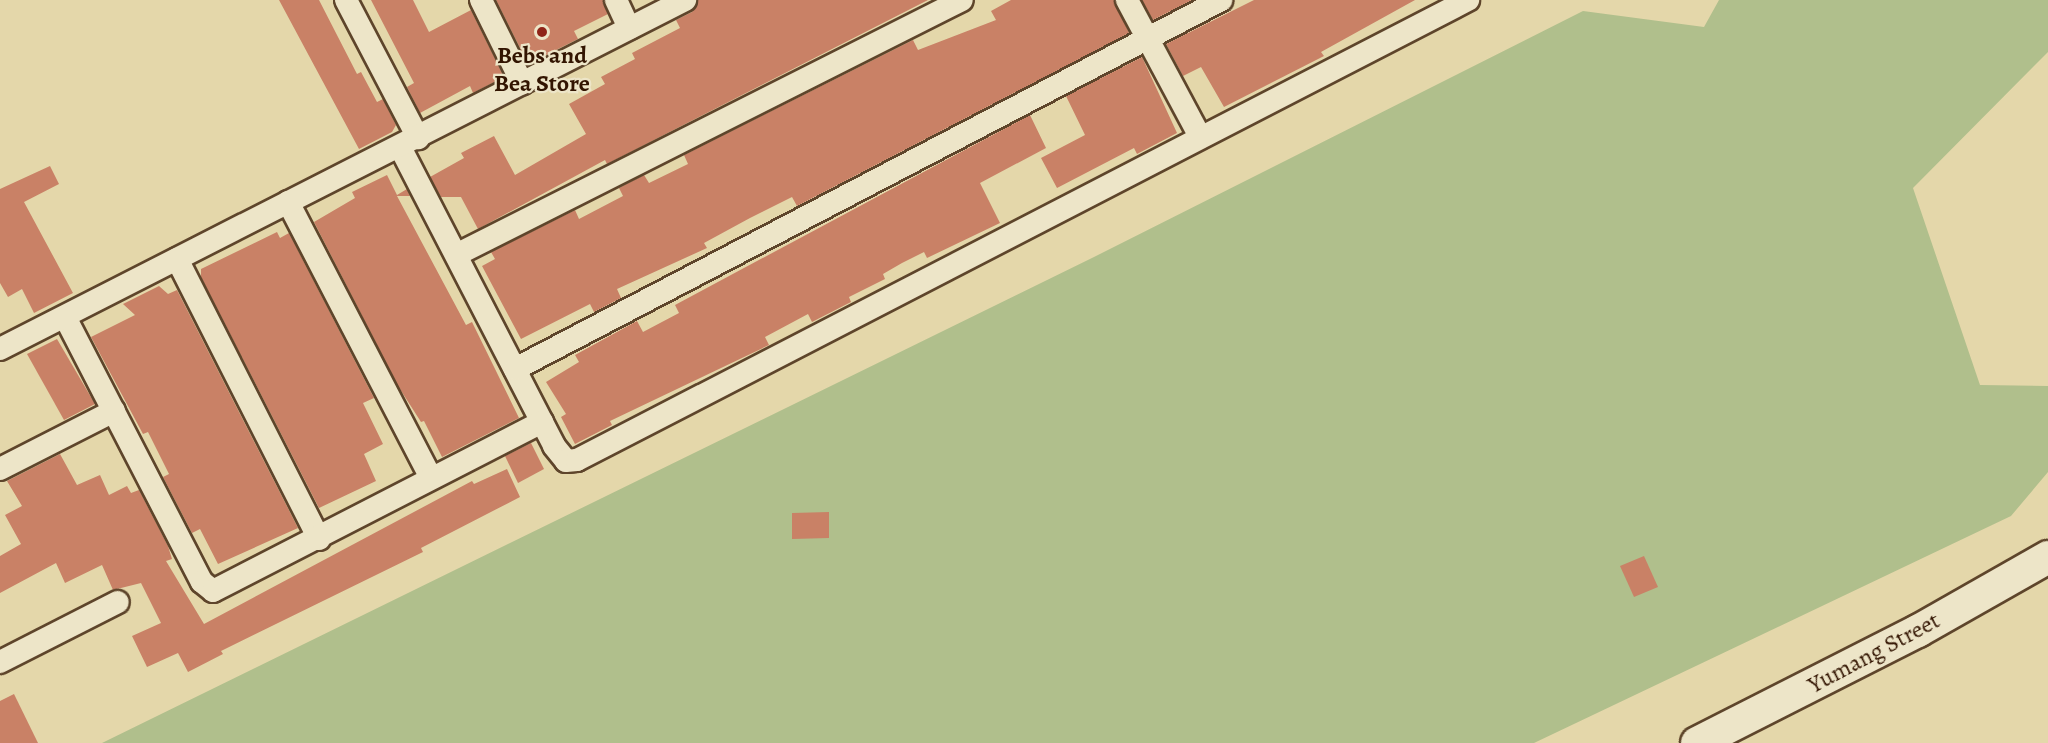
<!DOCTYPE html>
<style>
body{margin:0}
#map{position:relative;width:2048px;height:743px;overflow:hidden;background:#e4d7aa;font-family:Alegreya,serif}
div>[style]{position:absolute}
[style*='--x']{left:calc(var(--x)*1px);top:calc(var(--y)*1px);width:calc(var(--w)*1px);rotate:calc(var(--a)*1deg)}
.green>*{inset:0;background:#b0bf8c}
.building>*{inset:0;background:#c98166}
.roads{filter:drop-shadow(2px 0 #5e452b) drop-shadow(-2px 0 #5e452b) drop-shadow(0 2px #5e452b) drop-shadow(0 -2px #5e452b)}
.minor>*{height:22px;margin:-11px;padding:0 11px;transform-origin:11px;border-radius:11px;background:#ede5c8}
.secondary>*{height:32px;margin:-16px;padding:0 16px;transform-origin:16px;border-radius:16px;background:#ede5c8}
.dots>*{width:16px;height:16px;translate:-50% -50%;box-sizing:border-box;border:3px solid #ede5c8;border-radius:50%}
span{translate:-50% -50%;white-space:nowrap;text-align:center;line-height:1.15;-webkit-text-stroke:4.5px #ede5c8;paint-order:stroke}
.poi-label{font-size:24px;color:#321401;font-weight:700}
.street-label{font-size:24px;color:#321401}
</style>
<div id="map">
<div class="green">
<i style="clip-path:polygon(1719px 0,2048px 0,2048px 52px,1913px 188px,1980px 385px,2048px 386px,2048px 472px,2011px 516px,1534px 743px,102px 743px,1094px 257px,1583px 11px,1704px 27px)"></i>
</div>
<div class="building">
<i style="clip-path:polygon(279px 0,319px 0,357px 74px,361px 72px,377px 102px,383px 99px,396px 125px,392px 132px,359px 149px)"></i>
<i style="clip-path:polygon(371px 0,413px 0,429px 32px,471px 10px,504px 77px,473px 93px,470px 86px,420px 113px,407px 87px,414px 83px)"></i>
<i style="clip-path:polygon(496px 0,603px 0,608px 14px,574px 31px,578px 39px,528px 64px)"></i>
<i style="clip-path:polygon(698px 0,928px 0,607px 164px,605px 160px,478px 229px,461px 197px,441px 197px,430px 177px,464px 158px,461px 153px,494px 136px,515px 175px,586px 134px,569px 104px,605px 84px,601px 77px,635px 59px,632px 53px,680px 28px,676px 20px,692px 12px)"></i>
<i style="clip-path:polygon(1011px 0,1114px 0,1129px 33px,797px 206px,792px 197px,750px 218px,704px 243px,707px 248px,617px 289px,621px 298px,594px 312px,590px 304px,521px 339px,482px 266px,495px 259px,491px 252px,575px 210px,579px 219px,623px 196px,619px 188px,644px 175px,649px 183px,688px 164px,684px 155px,913px 40px,918px 50px,996px 20px,991px 11px)"></i>
<i style="clip-path:polygon(1142px 0,1192px 0,1153px 20px)"></i>
<i style="clip-path:polygon(1254px 0,1415px 0,1321px 52px,1324px 56px,1224px 107px,1201px 67px,1183px 76px,1166px 44px)"></i>
<i style="clip-path:polygon(1142px 57px,1177px 133px,1137px 154px,1134px 148px,1057px 188px,1041px 158px,1085px 135px,1066px 96px)"></i>
<i style="clip-path:polygon(1030px 115px,1046px 148px,980px 183px,1000px 223px,927px 258px,924px 252px,902px 263px,883px 274px,885px 279px,849px 297px,851px 302px,812px 322px,808px 314px,765px 337px,769px 345px,610px 421px,612px 425px,575px 444px,561px 417px,566px 414px,546px 382px,579px 362px,575px 355px,637px 321px,643px 332px,679px 313px,675px 305px)"></i>
<i style="clip-path:polygon(50px 166px,59px 184px,24px 202px,73px 293px,34px 313px,22px 289px,8px 297px,0 283px,0 189px)"></i>
<i style="clip-path:polygon(387px 175px,397px 195px,407px 189px,410px 196px,397px 196px,466px 325px,472px 322px,519px 418px,442px 457px,424px 421px,421px 422px,398px 386px,314px 222px,355px 198px,352px 192px)"></i>
<i style="clip-path:polygon(277px 232px,280px 238px,289px 233px,374px 398px,363px 403px,383px 444px,364px 454px,376px 481px,319px 508px,201px 277px,201px 269px)"></i>
<i style="clip-path:polygon(159px 286px,168px 294px,177px 290px,298px 528px,218px 564px,200px 529px,192px 533px,163px 477px,169px 474px,148px 432px,143px 434px,91px 337px,135px 315px,123px 304px)"></i>
<i style="clip-path:polygon(57px 339px,95px 404px,64px 420px,27px 354px)"></i>
<i style="clip-path:polygon(531px 443px,544px 469px,518px 483px,505px 456px)"></i>
<i style="clip-path:polygon(60px 454px,77px 485px,100px 475px,109px 495px,127px 486px,131px 493px,139px 490px,168px 546px,172px 559px,166px 561px,204px 624px,472px 481px,474px 484px,507px 469px,520px 497px,421px 548px,423px 552px,221px 651px,223px 654px,188px 672px,178px 653px,147px 667px,132px 636px,161px 623px,141px 583px,113px 590px,102px 565px,65px 583px,56px 563px,0 593px,0 556px,21px 544px,5px 515px,22px 506px,7px 481px)"></i>
<i style="clip-path:polygon(829px 512px,829px 538px,792px 539px,792px 513px)"></i>
<i style="clip-path:polygon(1644px 556px,1658px 587px,1634px 597px,1620px 566px)"></i>
<i style="clip-path:polygon(14px 694px,38px 743px,0 743px,0 701px)"></i>
</div>
<div class="roads">
<div class="minor">
<i style="--x:346;--y:0;--w:156;--a:62.4"></i>
<i style="--x:481;--y:0;--w:93;--a:63.7"></i>
<i style="--x:616;--y:0;--w:31;--a:65"></i>
<i style="--x:1127;--y:0;--w:155;--a:61.9"></i>
<i style="--x:401;--y:149;--w:334;--a:62.7"></i>
<i style="--x:554;--y:446;--w:19;--a:51"></i>
<i style="--x:566;--y:461;--w:11;--a:-5"></i>
<i style="--x:577;--y:460;--w:1003;--a:-27.31"></i>
<i style="--x:288;--y:202;--w:309;--a:62.6"></i>
<i style="--x:458;--y:254;--w:564;--a:-26.75"></i>
<i style="--x:177;--y:259;--w:314;--a:63.1"></i>
<i style="--x:65;--y:317;--w:298;--a:62.7"></i>
<i style="--x:202;--y:582;--w:14;--a:39"></i>
<i style="--x:213;--y:591;--w:370;--a:-27.2"></i>
<i style="--x:0;--y:349;--w:769;--a:-27"></i>
<i style="--x:515;--y:369;--w:797;--a:-27.59"></i>
<i style="--x:0;--y:469;--w:128;--a:-27"></i>
<i style="--x:0;--y:662;--w:132;--a:-27"></i>
</div>
<div class="secondary">
<i style="--x:1697;--y:743;--w:248;--a:-26.9"></i>
<i style="--x:1918;--y:631;--w:150;--a:-29.6"></i>
</div>
</div>
<div class="dots">
<i style="left:542px;top:32px;background:#8f2418"></i>
</div>
<div class="poi-label">
<span style="left:542px;top:70px">Bebs and<br>Bea Store</span>
</div>
<div class="street-label">
<span style="left:1874px;top:653px;rotate:-28deg">Yumang Street</span>
</div>
</div>
